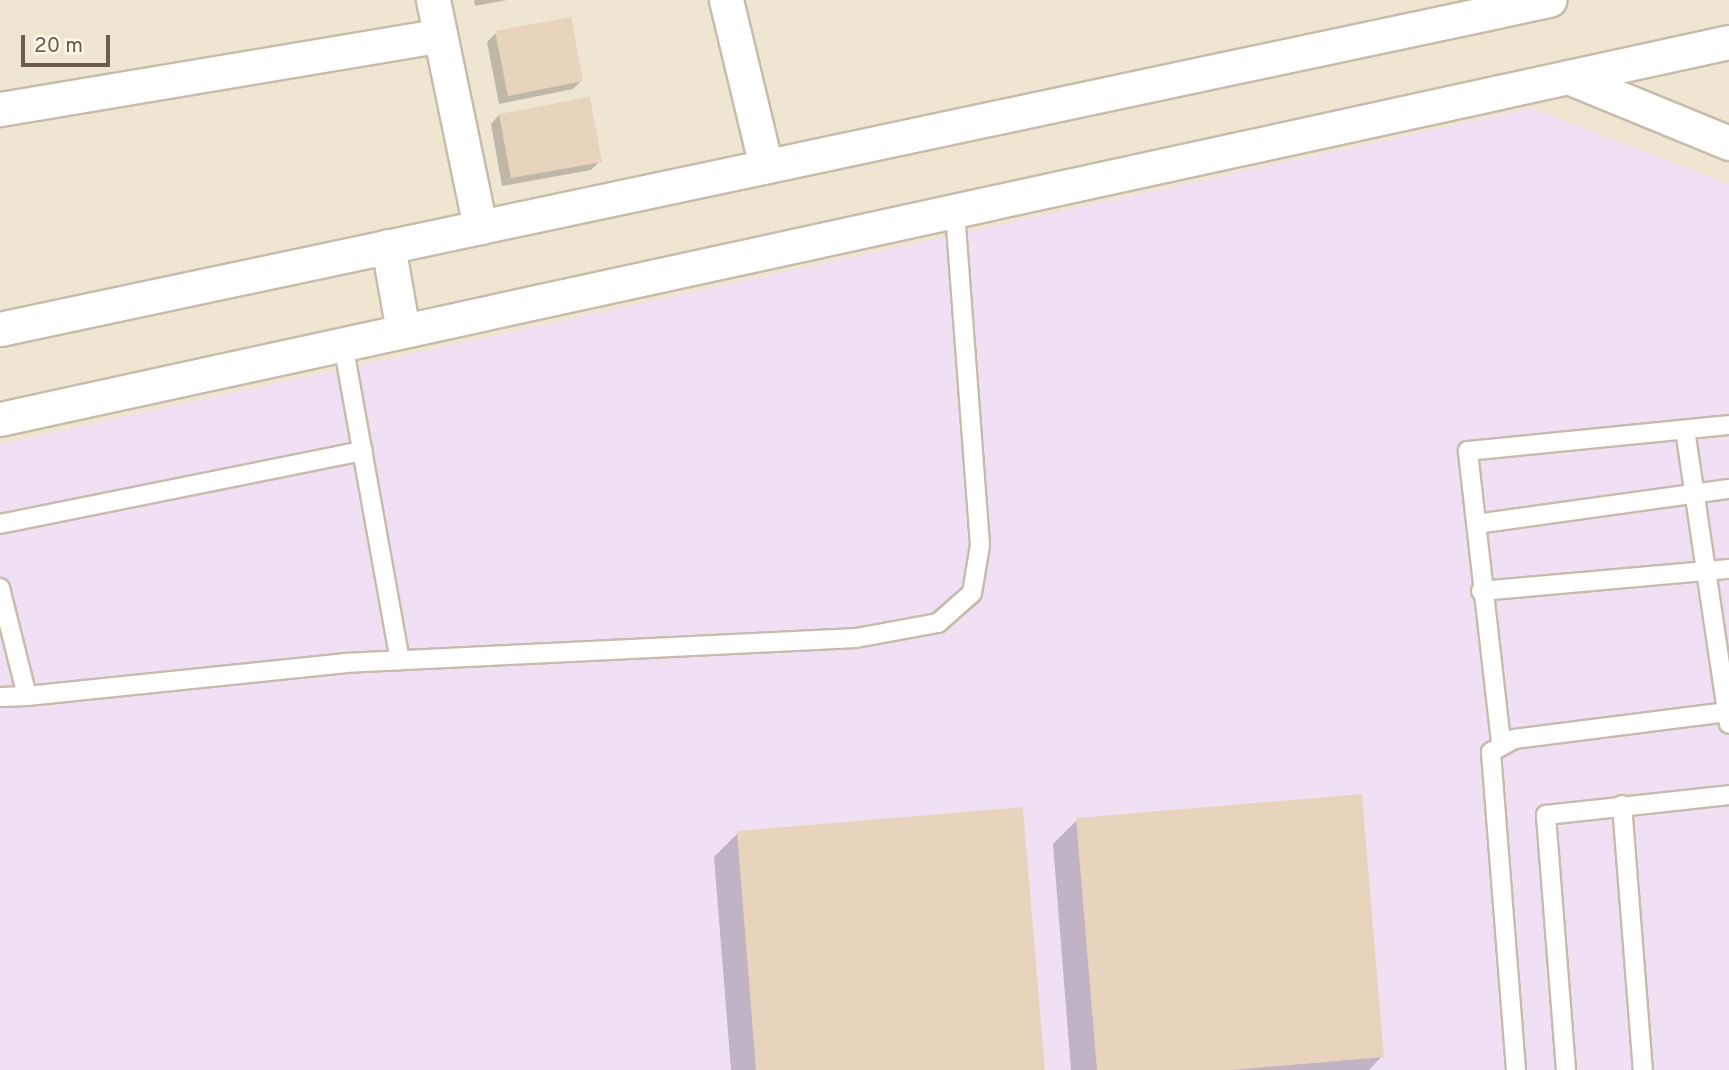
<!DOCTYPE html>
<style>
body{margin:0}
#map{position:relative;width:1729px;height:1070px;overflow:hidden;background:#f8f3e3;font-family:Overpass,sans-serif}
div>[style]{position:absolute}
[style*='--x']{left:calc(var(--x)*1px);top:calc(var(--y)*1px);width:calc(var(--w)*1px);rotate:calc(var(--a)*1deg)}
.residential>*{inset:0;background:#efe6d2}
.education>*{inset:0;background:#f0e0f4}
.shadow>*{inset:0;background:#0003}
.building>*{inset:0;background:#e8d4bc}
.roads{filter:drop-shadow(2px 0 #c7bcac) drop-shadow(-2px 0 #c7bcac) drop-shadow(0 2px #c7bcac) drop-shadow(0 -2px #c7bcac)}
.service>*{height:18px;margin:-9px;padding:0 9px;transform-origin:9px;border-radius:9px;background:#fff}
.minor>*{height:33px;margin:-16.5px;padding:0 16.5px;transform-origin:16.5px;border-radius:16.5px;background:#fff}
span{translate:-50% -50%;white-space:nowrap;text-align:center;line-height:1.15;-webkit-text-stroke:6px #fcf7e8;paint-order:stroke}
.scale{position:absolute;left:21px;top:35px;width:89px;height:32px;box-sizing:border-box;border:4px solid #6d5d4d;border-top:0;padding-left:9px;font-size:21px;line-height:24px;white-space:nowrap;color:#6d5d4d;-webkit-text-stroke:5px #fcf7e8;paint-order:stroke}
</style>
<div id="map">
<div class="residential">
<i style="clip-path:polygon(0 0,1729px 0,1729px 1070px,0 1070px)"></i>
</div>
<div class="education">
<i style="clip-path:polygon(1532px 108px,1729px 184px,1729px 1070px,0 1070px,0 444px)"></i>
</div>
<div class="shadow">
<i style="clip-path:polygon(474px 0,507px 0,475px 6px)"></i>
<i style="clip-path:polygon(496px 33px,582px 80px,573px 89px,499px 104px,487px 42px)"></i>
<i style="clip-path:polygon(499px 115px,600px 161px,591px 170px,502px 186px,491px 124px)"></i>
<i style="clip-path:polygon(1077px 820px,1382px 1056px,1369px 1070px,1071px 1070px,1053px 844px)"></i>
<i style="clip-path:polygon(738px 833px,1043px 1070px,731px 1070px,714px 857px)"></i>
</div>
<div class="building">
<i style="clip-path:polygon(571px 17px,583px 81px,508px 96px,495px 31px)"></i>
<i style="clip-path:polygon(590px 97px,602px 162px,511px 178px,499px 114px)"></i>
<i style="clip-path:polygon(1362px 794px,1384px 1057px,1231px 1070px,1097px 1070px,1076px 818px)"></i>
<i style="clip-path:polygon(1023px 807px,1045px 1070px,756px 1070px,737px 831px)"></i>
</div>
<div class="roads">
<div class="service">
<i style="--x:343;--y:344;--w:321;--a:79.8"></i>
<i style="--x:1685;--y:430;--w:297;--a:81.5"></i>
<i style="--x:0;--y:524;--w:370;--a:-11.4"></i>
<i style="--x:1476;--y:524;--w:255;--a:-7.9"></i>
<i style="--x:0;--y:588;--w:111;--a:76"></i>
<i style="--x:27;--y:696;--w:319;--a:-5.9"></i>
<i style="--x:344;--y:663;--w:513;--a:-2.8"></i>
<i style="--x:856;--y:638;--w:83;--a:-10.4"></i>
<i style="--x:938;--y:623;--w:45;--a:-41.4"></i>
<i style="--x:972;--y:593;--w:49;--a:-80.5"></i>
<i style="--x:980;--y:545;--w:335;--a:-94.3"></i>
<i style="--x:1481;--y:591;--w:249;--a:-5.1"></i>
<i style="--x:0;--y:697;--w:27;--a:-2"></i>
<i style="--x:1501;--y:742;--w:293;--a:-96.5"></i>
<i style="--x:1468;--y:451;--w:262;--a:-5.7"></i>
<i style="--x:1622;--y:805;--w:266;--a:85.5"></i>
<i style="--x:1516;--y:1070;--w:319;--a:-94.5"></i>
<i style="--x:1491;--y:752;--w:26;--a:-29"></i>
<i style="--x:1514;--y:739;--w:217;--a:-7.2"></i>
<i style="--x:1566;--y:1070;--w:256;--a:-94.5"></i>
<i style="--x:1546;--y:815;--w:184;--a:-6.2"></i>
</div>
<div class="minor">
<i style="--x:433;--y:0;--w:232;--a:78.3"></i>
<i style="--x:726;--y:0;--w:171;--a:76.5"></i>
<i style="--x:1568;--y:77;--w:174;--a:22.3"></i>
<i style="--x:0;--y:109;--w:446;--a:-9.5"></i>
<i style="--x:388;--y:246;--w:86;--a:80"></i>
<i style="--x:0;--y:329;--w:1584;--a:-11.99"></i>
<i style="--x:0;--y:419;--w:1770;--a:-12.3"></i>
</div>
</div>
<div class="scale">20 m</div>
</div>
